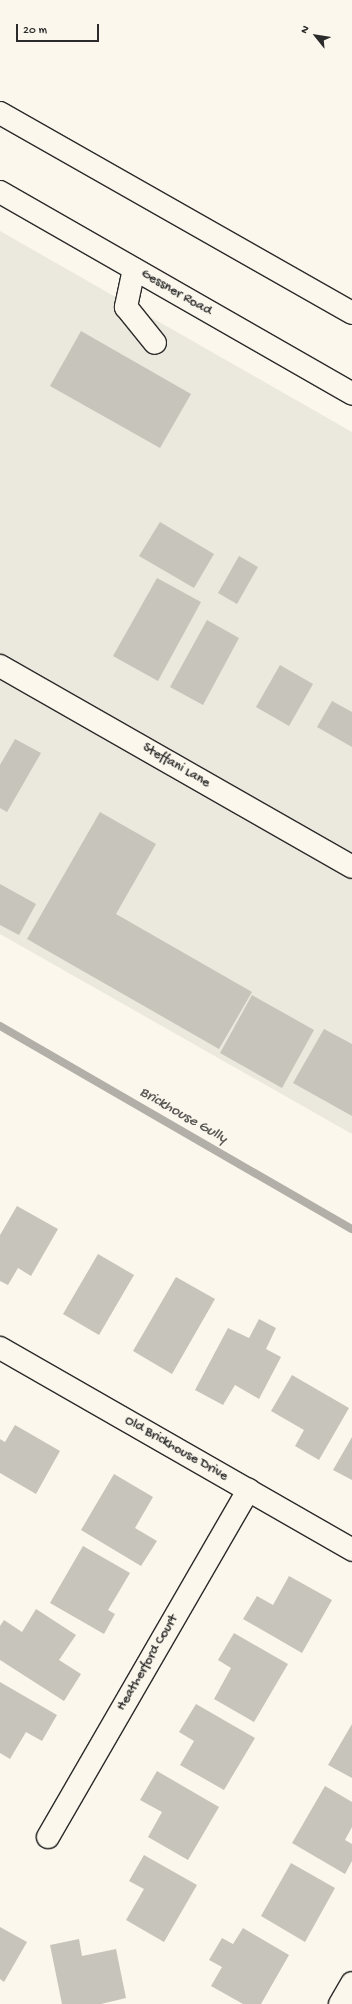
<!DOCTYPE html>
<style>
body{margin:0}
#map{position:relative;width:352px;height:2004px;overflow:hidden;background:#fbf7ec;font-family:"Gochi Hand",sans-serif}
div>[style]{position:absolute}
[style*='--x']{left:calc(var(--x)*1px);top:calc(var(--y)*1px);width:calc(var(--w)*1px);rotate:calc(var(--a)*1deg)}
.built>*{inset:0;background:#ebe8de}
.stream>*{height:8px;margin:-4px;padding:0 4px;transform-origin:4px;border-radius:4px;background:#b1afa7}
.building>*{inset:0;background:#c7c4bc}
.roads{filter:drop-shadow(1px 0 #2b2b2b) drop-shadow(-1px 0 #2b2b2b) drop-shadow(0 1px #2b2b2b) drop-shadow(0 -1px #2b2b2b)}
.minor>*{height:22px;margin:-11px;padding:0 11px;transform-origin:11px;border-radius:11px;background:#fbf7ec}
.major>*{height:22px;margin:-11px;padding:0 11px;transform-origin:11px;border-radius:11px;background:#fbf7ec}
span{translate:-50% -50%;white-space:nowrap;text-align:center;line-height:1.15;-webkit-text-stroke:3px #fbf7ec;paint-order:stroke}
.street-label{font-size:14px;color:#2b2b2b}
.water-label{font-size:15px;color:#5a5956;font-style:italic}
.north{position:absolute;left:296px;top:16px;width:40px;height:40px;-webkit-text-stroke:3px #fbf7ec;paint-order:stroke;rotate:300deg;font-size:11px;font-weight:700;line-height:16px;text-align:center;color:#2b2b2b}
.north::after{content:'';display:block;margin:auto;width:14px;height:18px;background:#2b2b2b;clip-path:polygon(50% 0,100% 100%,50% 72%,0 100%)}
.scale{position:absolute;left:16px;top:24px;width:83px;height:18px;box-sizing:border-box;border:2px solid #2b2b2b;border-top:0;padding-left:5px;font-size:12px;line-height:14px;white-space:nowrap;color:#2b2b2b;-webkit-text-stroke:3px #fbf7ec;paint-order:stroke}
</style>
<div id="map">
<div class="built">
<i style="clip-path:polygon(0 231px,352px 432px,352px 1134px,0 934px)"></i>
</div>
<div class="stream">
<i style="--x:0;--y:1026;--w:406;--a:30"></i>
</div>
<div class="building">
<i style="clip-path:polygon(81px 331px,191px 394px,160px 448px,50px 386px)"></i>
<i style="clip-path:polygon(160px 522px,214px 554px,194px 588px,139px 556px)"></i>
<i style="clip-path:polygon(239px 556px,258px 567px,237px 604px,218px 593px)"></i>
<i style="clip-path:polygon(157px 578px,201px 602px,158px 681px,113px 656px)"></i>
<i style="clip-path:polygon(207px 620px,239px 638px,203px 705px,170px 687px)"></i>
<i style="clip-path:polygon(280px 665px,313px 684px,289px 726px,256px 707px)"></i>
<i style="clip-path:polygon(332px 701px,352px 712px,352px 747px,317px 727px)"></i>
<i style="clip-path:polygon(15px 739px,41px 753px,7px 812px,0 808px,0 765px)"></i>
<i style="clip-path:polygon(100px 812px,156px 844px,116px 914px,252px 992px,219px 1049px,27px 939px)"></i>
<i style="clip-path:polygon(0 884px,36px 904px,19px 935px,0 925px)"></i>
<i style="clip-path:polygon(252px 995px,314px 1030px,282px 1088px,220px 1053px)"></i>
<i style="clip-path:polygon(324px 1029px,352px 1044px,352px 1116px,293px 1083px)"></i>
<i style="clip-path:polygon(17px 1206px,58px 1229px,31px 1276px,18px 1268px,8px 1285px,0 1281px,0 1235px)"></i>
<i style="clip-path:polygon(98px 1254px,134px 1275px,99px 1335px,63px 1314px)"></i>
<i style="clip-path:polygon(176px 1277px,215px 1299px,172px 1374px,133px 1351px)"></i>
<i style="clip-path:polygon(259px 1319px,276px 1328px,266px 1349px,281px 1357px,259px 1399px,235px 1385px,223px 1405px,195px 1390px,228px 1328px,249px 1338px)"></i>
<i style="clip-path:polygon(292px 1375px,349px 1408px,319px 1460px,295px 1446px,304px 1430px,271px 1411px)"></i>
<i style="clip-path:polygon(15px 1425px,60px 1451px,36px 1494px,0 1473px,0 1439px,5px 1442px)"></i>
<i style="clip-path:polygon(352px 1437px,352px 1480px,333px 1470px)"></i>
<i style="clip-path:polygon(114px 1474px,153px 1497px,135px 1528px,157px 1541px,141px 1566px,81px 1530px)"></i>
<i style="clip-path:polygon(83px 1546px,130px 1573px,108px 1610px,115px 1614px,104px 1634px,50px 1603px)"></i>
<i style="clip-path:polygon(289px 1576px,332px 1600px,302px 1653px,243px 1619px,257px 1596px,273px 1605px)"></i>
<i style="clip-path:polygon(36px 1609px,76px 1635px,59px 1660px,81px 1674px,64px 1701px,0 1660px,0 1626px,4px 1620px,22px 1632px)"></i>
<i style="clip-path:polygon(234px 1633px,288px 1664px,254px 1722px,214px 1699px,231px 1668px,218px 1660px)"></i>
<i style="clip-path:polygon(0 1682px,57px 1715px,42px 1741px,26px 1732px,10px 1759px,0 1753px)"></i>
<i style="clip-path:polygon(196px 1704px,255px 1738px,224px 1790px,180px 1765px,194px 1741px,179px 1732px)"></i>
<i style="clip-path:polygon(352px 1724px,352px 1778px,328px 1765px)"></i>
<i style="clip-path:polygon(157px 1771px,219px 1807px,188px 1860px,148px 1837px,162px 1812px,140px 1800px)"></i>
<i style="clip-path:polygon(325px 1786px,352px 1802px,352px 1827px,345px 1840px,352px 1844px,352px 1861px,345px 1874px,292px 1843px)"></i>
<i style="clip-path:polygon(144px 1855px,197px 1885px,164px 1942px,126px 1920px,144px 1889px,129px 1881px)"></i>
<i style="clip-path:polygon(291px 1863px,335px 1888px,305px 1942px,261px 1916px)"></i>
<i style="clip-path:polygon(0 1927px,27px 1942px,4px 1982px,0 1979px)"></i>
<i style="clip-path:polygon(243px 1928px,289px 1955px,261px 2004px,243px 2004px,211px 1986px,222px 1967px,209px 1960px,222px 1938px,233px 1944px)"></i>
<i style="clip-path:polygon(79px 1939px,82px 1956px,116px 1949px,126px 1998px,101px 2004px,62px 2004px,50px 1945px)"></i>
</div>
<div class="roads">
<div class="minor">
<i style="--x:134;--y:269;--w:39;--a:102"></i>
<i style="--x:126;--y:307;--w:46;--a:51.1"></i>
<i style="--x:0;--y:666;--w:405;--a:29.7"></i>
<i style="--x:0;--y:1348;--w:406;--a:29.8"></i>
<i style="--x:48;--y:1837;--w:401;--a:-60"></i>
<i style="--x:340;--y:2004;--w:24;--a:-60"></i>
</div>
<div class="major">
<i style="--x:0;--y:113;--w:405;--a:29.6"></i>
<i style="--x:0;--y:192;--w:406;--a:29.8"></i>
</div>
</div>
<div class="street-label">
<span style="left:176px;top:293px;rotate:30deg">Gessner Road</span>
<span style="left:176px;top:766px;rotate:30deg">Steffani Lane</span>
<span style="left:176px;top:1449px;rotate:30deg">Old Brickhouse Drive</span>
<span style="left:148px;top:1663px;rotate:-60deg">Heatherford Court</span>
</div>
<div class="water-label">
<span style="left:183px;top:1116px;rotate:30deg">Brickhouse Gully</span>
</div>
<div class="north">N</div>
<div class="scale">20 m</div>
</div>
